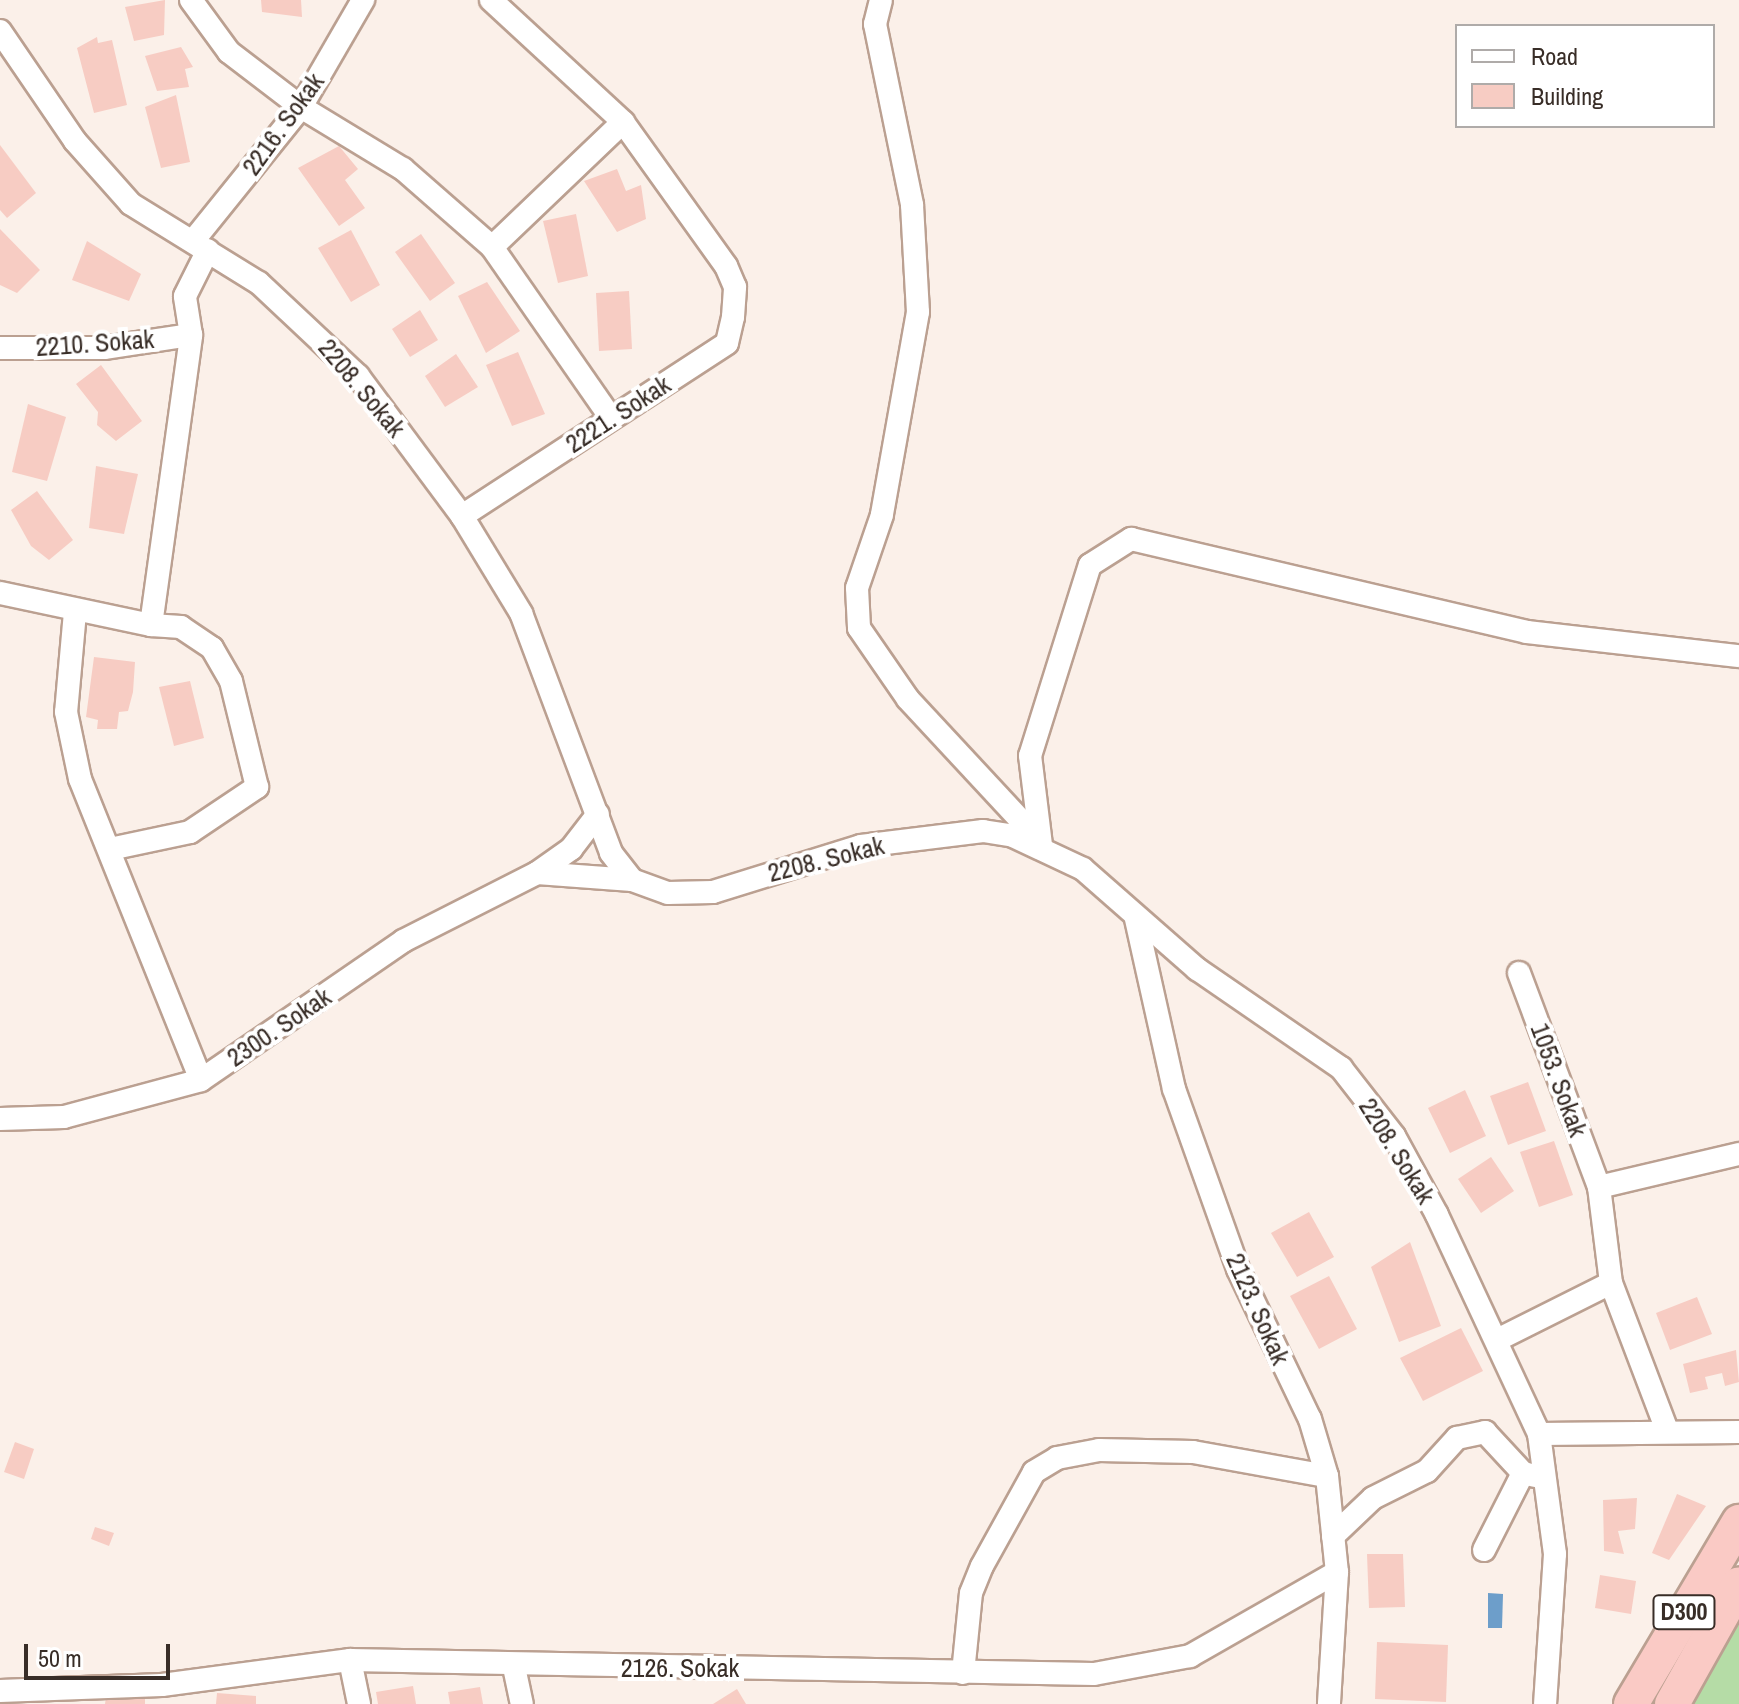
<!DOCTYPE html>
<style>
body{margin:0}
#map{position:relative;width:1739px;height:1704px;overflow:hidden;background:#fbf0e9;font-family:"Archivo Narrow",sans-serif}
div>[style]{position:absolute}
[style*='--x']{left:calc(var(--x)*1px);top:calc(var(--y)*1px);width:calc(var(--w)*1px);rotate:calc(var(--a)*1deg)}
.green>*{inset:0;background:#b5dca6}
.water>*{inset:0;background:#6d9eca}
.building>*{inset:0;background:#f7ccc3}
.roads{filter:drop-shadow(2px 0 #bba091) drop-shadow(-2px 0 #bba091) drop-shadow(0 2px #bba091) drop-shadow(0 -2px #bba091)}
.minor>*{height:22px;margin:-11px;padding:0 11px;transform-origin:11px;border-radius:11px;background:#fff}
.highway>*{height:34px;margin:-17px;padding:0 17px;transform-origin:17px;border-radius:17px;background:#facac5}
span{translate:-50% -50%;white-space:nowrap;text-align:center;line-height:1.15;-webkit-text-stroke:8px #fff;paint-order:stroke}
.shield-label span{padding:2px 6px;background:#fff;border:2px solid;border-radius:6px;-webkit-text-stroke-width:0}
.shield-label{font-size:24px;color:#382d27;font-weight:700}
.street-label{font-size:26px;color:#382d27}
.legend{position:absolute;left:1455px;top:24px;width:260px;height:104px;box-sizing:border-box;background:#fff;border:2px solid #afaba9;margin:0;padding:10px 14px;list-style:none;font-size:24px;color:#382d27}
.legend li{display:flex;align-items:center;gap:16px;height:40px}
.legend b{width:40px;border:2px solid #afaba9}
.scale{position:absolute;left:24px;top:1644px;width:146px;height:36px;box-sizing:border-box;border:4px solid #382d27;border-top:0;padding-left:10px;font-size:24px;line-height:28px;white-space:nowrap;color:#382d27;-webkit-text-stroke:6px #fff;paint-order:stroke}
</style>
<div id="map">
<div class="green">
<i style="clip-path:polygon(1739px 1608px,1739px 1704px,1684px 1704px)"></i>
</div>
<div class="water">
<i style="clip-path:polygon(1488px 1593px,1503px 1594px,1502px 1628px,1488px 1628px)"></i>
</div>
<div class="building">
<i style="clip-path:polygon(165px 0,164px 35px,134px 41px,125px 7px)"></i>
<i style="clip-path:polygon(261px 0,301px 0,302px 17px,262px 12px)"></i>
<i style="clip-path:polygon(97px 37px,98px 43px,112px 40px,127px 105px,94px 113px,77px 48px)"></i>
<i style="clip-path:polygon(181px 47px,193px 67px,185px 69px,189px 87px,157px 91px,145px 56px)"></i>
<i style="clip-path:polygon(176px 95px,190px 162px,161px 168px,145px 107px)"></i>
<i style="clip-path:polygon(0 145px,36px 193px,7px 218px,0 210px)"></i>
<i style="clip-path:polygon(339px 146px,358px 169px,345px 180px,365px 208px,339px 226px,298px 168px)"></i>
<i style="clip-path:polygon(617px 169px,626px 191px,641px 185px,646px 219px,617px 232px,584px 181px)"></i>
<i style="clip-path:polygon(576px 214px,588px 276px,558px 283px,543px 221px)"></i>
<i style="clip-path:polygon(0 229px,40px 270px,17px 293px,0 285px)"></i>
<i style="clip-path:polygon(351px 230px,380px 285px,351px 302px,318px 248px)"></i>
<i style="clip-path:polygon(421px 234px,455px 283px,430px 301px,395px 252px)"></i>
<i style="clip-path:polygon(87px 241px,141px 274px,129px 301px,72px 280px)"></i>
<i style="clip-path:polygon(487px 282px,520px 331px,486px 353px,458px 296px)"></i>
<i style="clip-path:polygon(629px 291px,632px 349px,599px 351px,596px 293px)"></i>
<i style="clip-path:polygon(420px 310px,438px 340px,410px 357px,392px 329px)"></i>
<i style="clip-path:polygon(518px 352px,545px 414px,512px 426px,486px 365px)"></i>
<i style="clip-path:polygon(456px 354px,478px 387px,445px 407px,425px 376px)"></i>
<i style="clip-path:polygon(101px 365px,142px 421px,116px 441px,97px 425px,98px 412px,76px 384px)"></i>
<i style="clip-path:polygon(28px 404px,66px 417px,47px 481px,12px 472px)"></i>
<i style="clip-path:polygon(96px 466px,138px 474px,124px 534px,89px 528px)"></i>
<i style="clip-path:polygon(37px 491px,73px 540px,49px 560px,31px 546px,11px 510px)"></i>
<i style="clip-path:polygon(94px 657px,135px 662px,133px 692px,128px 711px,119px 712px,117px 729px,97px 729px,98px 720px,86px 717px)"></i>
<i style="clip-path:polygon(190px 681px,204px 738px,174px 746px,159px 687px)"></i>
<i style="clip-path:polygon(1528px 1082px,1546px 1131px,1508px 1145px,1490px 1096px)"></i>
<i style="clip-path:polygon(1465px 1090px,1486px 1136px,1450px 1153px,1428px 1108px)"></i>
<i style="clip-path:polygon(1554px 1141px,1573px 1195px,1539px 1207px,1520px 1152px)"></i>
<i style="clip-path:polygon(1491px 1157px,1514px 1191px,1481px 1213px,1458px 1179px)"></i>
<i style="clip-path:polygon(1309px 1212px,1334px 1257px,1297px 1277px,1271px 1233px)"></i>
<i style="clip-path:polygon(1410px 1242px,1441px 1326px,1399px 1342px,1371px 1267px)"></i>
<i style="clip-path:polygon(1329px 1276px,1357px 1329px,1319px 1349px,1290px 1296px)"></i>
<i style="clip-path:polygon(1697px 1297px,1712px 1334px,1670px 1350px,1656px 1313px)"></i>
<i style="clip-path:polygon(1461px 1328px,1483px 1371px,1423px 1401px,1400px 1358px)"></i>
<i style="clip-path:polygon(1736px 1350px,1739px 1382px,1725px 1386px,1722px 1373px,1705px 1377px,1708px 1389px,1690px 1393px,1683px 1364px)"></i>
<i style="clip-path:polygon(15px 1442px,34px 1449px,24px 1479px,4px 1472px)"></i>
<i style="clip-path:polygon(1677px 1494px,1706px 1506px,1669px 1560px,1652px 1553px)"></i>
<i style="clip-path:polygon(1637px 1498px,1635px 1529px,1618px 1531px,1624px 1554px,1604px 1551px,1603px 1500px)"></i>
<i style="clip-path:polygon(95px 1527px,114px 1533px,109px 1546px,91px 1539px)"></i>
<i style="clip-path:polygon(1367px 1554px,1403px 1554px,1405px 1607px,1369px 1608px)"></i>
<i style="clip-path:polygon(1600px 1575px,1636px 1581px,1631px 1614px,1595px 1608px)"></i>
<i style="clip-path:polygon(1377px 1642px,1448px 1645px,1446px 1702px,1375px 1699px)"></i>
<i style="clip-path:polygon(413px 1686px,416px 1704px,378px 1704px,376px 1692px)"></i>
<i style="clip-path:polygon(480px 1687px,483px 1704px,450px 1704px,448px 1692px)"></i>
<i style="clip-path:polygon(737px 1689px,746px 1704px,713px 1704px)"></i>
<i style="clip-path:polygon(107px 1691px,145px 1697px,145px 1704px,105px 1704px)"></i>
<i style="clip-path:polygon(217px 1693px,256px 1696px,256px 1704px,216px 1704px)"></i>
</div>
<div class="roads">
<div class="minor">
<i style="--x:191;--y:0;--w:64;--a:53.8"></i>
<i style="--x:229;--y:52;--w:91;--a:37.4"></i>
<i style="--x:301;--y:107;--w:119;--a:31.3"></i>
<i style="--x:403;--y:169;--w:118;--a:41.2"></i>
<i style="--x:492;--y:247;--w:208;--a:55.2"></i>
<i style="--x:491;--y:0;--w:180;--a:42.7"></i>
<i style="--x:881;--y:0;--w:25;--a:104"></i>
<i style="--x:875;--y:24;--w:185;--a:78.4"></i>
<i style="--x:912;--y:205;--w:107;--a:86.8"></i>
<i style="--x:918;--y:312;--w:206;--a:100.1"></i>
<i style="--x:882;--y:515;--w:77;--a:108.9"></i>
<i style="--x:857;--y:588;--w:40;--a:87.1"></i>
<i style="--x:859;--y:628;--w:86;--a:55.4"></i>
<i style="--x:908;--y:699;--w:192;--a:47.1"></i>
<i style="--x:0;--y:31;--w:133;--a:55.7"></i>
<i style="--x:75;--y:141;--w:84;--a:48.4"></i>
<i style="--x:131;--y:204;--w:150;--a:31.7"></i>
<i style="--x:259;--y:283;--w:136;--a:43.2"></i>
<i style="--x:358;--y:376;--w:174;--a:53.4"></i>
<i style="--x:462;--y:516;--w:114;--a:58.7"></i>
<i style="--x:521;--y:613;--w:256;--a:69.4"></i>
<i style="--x:611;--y:853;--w:34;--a:52"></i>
<i style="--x:632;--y:880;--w:38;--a:20"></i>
<i style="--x:668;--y:893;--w:45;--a:-1.3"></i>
<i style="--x:713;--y:892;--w:155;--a:-17.3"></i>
<i style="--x:861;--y:846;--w:123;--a:-7"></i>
<i style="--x:983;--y:831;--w:30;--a:9"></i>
<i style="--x:1013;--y:836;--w:77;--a:25.2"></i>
<i style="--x:1083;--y:869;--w:152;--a:41.3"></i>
<i style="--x:1197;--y:969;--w:175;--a:34.5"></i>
<i style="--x:1341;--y:1068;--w:86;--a:52.1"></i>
<i style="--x:1394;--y:1136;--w:90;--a:61.4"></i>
<i style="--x:1437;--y:1215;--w:242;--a:65"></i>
<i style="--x:1539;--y:1434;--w:121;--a:82.4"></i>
<i style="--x:1555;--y:1554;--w:150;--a:93.8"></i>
<i style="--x:193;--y:241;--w:172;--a:-51.1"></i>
<i style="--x:301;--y:107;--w:124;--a:-59.9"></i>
<i style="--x:0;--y:348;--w:104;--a:0"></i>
<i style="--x:104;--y:348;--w:88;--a:-8.5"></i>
<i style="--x:462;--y:516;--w:316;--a:-33.1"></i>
<i style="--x:727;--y:343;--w:27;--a:-77"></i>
<i style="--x:733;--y:317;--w:30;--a:-86"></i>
<i style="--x:735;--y:287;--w:23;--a:-113"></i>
<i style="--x:726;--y:266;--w:177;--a:-125.6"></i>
<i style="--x:623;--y:122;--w:181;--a:136.3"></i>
<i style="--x:0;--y:593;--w:154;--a:12"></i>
<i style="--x:151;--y:625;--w:293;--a:-82.1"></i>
<i style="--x:191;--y:335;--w:39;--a:-99"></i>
<i style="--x:185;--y:296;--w:51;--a:-63.4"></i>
<i style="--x:75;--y:612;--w:100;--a:95.1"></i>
<i style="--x:66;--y:712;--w:68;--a:78.2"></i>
<i style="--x:80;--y:779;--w:324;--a:68.1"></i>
<i style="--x:1041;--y:845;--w:90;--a:-97"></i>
<i style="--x:1030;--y:756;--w:200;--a:-72.6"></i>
<i style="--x:1090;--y:565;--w:49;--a:-32.4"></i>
<i style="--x:1131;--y:539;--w:407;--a:13.2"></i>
<i style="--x:1527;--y:632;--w:213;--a:6.5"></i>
<i style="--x:110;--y:849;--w:82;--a:-12"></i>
<i style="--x:190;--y:832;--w:81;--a:-33.9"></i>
<i style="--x:257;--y:787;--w:109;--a:-103.8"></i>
<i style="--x:231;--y:681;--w:38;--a:-120"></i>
<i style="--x:212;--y:648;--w:37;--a:-146"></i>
<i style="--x:181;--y:627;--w:30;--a:-176"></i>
<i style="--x:537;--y:873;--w:95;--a:4.2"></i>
<i style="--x:1136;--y:919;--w:174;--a:77.4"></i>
<i style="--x:1174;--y:1089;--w:191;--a:70.4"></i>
<i style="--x:1238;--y:1269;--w:166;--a:64.4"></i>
<i style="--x:1310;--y:1419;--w:59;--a:73.4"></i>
<i style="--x:1327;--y:1476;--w:97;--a:84.1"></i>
<i style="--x:1337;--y:1572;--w:132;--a:93.5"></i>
<i style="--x:1519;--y:973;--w:228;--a:69.5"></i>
<i style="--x:0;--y:1119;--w:64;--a:-1.8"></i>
<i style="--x:64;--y:1117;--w:142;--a:-15.1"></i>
<i style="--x:201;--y:1080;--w:245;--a:-34.5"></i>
<i style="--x:403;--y:941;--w:150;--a:-26.9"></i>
<i style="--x:537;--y:873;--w:42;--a:-35.2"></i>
<i style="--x:571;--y:849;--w:44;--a:-52.4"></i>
<i style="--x:1611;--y:1283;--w:155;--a:69.2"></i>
<i style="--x:1499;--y:1339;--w:125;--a:-26.6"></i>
<i style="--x:1611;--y:1283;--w:97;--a:-97.1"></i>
<i style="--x:1599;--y:1187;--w:144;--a:-13.3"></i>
<i style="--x:1539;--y:1434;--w:200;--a:-0.6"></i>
<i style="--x:1333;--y:1536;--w:55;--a:-43.5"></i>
<i style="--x:1373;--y:1498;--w:60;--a:-26.6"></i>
<i style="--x:1427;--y:1471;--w:45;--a:-47.7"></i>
<i style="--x:1457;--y:1438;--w:29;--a:-12"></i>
<i style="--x:1485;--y:1432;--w:56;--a:47.2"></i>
<i style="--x:1484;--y:1550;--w:86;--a:-63.1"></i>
<i style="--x:1523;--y:1473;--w:12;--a:14"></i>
<i style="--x:350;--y:1660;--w:45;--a:78.4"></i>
<i style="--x:514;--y:1667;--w:38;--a:78"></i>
<i style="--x:963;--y:1673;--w:80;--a:-84.3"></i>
<i style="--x:971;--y:1593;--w:29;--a:-68"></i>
<i style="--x:982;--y:1566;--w:107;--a:-61"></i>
<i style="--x:1034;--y:1472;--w:27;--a:-31"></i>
<i style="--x:1057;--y:1458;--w:43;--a:-10.8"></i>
<i style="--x:1099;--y:1450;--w:94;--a:1.2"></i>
<i style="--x:1193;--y:1452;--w:136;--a:10.2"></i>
<i style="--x:0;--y:1691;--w:162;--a:-2.1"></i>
<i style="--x:162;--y:1685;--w:190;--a:-7.6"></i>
<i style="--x:350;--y:1660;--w:744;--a:1.08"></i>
<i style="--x:1094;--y:1674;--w:98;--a:-10.6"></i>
<i style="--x:1190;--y:1656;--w:169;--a:-29.7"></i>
</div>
<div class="highway">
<i style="--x:1631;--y:1704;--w:212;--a:-59.3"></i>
<i style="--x:1672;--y:1704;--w:137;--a:-60.8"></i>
</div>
</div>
<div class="shield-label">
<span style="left:1684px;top:1612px">D300</span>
</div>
<div class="street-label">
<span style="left:283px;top:124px;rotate:-54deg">2216. Sokak</span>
<span style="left:95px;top:343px;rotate:-4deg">2210. Sokak</span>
<span style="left:362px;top:388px;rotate:50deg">2208. Sokak</span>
<span style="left:618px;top:414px;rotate:-33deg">2221. Sokak</span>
<span style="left:826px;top:859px;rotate:-14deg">2208. Sokak</span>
<span style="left:279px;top:1027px;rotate:-34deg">2300. Sokak</span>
<span style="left:1559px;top:1080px;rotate:70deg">1053. Sokak</span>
<span style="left:1397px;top:1151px;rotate:58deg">2208. Sokak</span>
<span style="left:1258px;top:1309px;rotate:66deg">2123. Sokak</span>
<span style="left:680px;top:1668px">2126. Sokak</span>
</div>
<ul class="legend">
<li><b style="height:10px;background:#fff"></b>Road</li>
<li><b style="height:22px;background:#f7ccc3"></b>Building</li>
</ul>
<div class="scale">50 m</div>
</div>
